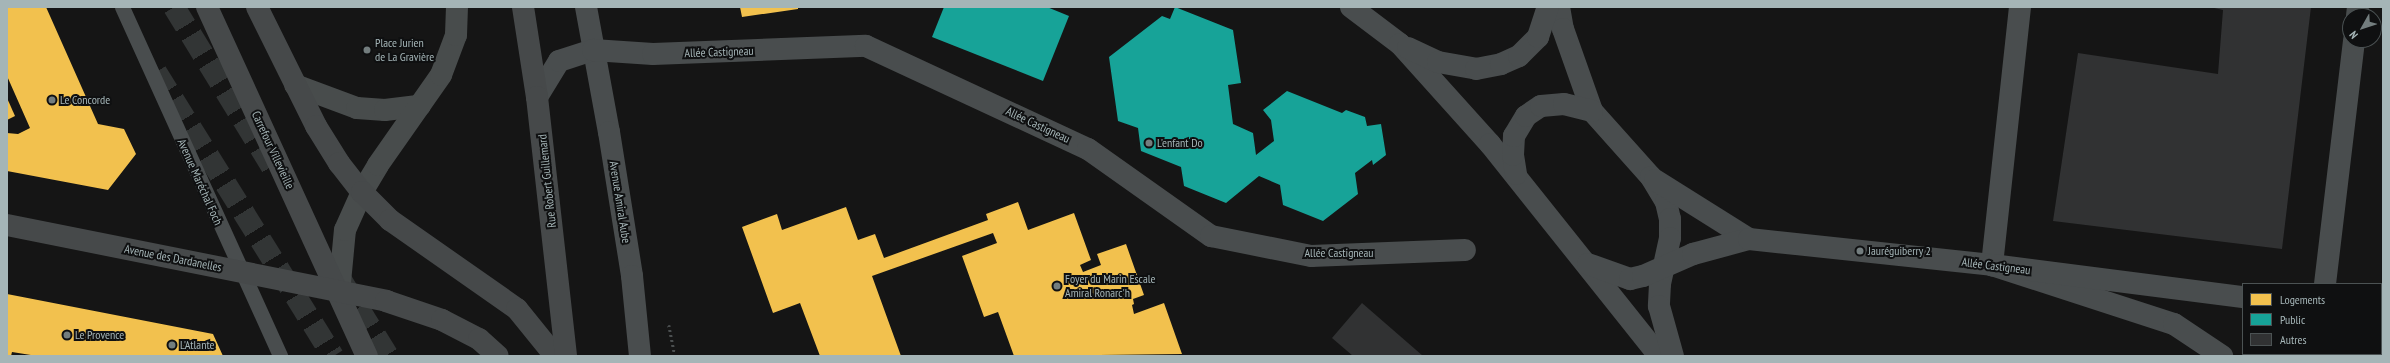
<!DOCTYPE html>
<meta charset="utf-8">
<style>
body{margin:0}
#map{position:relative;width:2390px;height:363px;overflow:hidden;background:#151515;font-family:"PT Sans Narrow",sans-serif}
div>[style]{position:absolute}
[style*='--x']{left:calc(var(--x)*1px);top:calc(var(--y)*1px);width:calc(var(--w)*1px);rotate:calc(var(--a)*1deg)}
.homes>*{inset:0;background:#f2c14e}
.public>*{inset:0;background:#17a398}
.building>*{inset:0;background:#313233}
.motorway-tunnel>*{height:22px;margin-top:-11px;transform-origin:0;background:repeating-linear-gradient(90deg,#323535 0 22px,transparent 0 33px)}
.path>*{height:2.5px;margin-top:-1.25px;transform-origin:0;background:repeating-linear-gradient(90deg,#4b4f50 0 2px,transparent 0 5px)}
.service>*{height:15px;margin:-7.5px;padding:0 7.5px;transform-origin:7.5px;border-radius:7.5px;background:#494d4e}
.minor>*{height:22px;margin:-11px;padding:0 11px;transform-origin:11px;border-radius:11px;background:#494d4e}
.tertiary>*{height:22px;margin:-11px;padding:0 11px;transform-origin:11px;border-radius:11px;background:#494d4e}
.secondary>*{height:22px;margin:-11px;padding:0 11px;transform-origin:11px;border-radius:11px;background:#484c4c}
.primary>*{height:22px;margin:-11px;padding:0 11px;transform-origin:11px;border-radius:11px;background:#46494a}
.dots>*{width:11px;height:11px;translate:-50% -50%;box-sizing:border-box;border:2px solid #0f1011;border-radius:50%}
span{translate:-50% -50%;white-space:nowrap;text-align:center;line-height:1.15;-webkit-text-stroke:4px #0f1011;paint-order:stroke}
.poi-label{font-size:12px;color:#a5b5b7}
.left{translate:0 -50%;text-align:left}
.street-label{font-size:12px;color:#a5b5b7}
.frame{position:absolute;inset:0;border:8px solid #a5b5b7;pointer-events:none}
.legend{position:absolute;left:2242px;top:283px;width:140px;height:72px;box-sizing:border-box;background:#0f1011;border:1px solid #4b5253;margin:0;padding:5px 7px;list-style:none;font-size:12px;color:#a5b5b7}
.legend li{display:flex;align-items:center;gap:8px;height:20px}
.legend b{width:20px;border:1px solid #4b5253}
.north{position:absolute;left:2342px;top:8px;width:40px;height:40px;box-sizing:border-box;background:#0f1011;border:1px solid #4b5253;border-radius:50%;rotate:231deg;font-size:11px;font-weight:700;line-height:16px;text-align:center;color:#a5b5b7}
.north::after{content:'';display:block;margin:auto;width:14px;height:18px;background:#737d7e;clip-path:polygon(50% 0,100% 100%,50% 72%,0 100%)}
</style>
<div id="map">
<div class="homes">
<i style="clip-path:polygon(7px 7px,46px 7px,98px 124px,124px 129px,136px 154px,108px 190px,7px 171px,7px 133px,18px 134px,30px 128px,7px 76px)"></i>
<i style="clip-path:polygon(740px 7px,798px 7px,798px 9px,742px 17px)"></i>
<i style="clip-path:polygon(7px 98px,15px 116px,7px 120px)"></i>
<i style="clip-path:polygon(1018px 202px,1028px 230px,1074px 213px,1091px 260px,1080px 265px,1083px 272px,1101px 265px,1097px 254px,1126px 244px,1144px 295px,1133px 299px,1134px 304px,1132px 305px,1134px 314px,1164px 303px,1182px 354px,1014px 356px,998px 312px,984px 317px,962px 256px,997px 243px,993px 233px,872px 276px,901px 356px,820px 356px,800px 303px,773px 313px,742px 227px,777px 214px,782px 230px,846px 207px,858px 240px,875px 234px,884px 258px,988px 220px,986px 214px)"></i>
<i style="clip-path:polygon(7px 294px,213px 334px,223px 356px,37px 356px,12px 352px,11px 356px,7px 356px)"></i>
</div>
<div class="public">
<i style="clip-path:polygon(944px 7px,1047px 7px,1069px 16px,1043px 81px,932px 37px)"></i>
<i style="clip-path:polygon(1175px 7px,1233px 30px,1241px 83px,1228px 85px,1233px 124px,1253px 133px,1256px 155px,1274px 141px,1271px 120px,1263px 110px,1287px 91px,1342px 113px,1346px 110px,1365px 117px,1367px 126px,1381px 124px,1386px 155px,1373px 165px,1372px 160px,1355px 173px,1358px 194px,1323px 221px,1283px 205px,1280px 185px,1259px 176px,1226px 203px,1184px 186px,1181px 167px,1141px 151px,1138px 128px,1118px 121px,1109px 57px,1162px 16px,1170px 19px)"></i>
</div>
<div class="building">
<i style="clip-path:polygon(2210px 7px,2311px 7px,2282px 249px,2053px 221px,2078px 53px,2218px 74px,2223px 10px)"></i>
<i style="clip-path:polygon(1362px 303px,1423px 356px,1353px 356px,1332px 338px)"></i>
</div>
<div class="motorway-tunnel">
<i style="--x:174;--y:7;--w:188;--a:58.5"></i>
<i style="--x:156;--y:72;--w:335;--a:58.1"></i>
<i style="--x:341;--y:280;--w:89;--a:58.3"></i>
</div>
<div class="path">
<i style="--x:669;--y:325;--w:32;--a:79"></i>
</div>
<div class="service">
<i style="--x:122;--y:7;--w:383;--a:65.6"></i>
</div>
<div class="minor">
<i style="--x:586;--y:7;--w:127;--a:79.6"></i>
<i style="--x:609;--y:132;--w:146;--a:80.9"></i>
<i style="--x:632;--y:276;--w:80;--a:84.3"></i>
<i style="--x:2020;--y:7;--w:260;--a:96.2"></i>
<i style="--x:1992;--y:265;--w:191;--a:18"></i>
<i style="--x:2174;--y:324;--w:58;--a:33.7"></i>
<i style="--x:2357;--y:16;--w:9;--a:-84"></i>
<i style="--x:537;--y:97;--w:42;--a:-58.6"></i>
<i style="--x:559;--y:61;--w:36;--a:-18"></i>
<i style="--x:593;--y:50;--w:60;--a:3.8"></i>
<i style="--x:653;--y:54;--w:213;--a:-2.2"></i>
<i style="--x:866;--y:46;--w:245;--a:24.9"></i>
<i style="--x:1088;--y:149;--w:151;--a:35.3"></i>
<i style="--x:1211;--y:236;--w:102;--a:11.3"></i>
<i style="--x:1311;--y:256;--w:154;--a:-2.2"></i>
<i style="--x:2325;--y:284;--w:246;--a:-83.2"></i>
<i style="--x:2321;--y:354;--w:2;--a:90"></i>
</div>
<div class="tertiary">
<i style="--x:1351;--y:7;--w:61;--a:37.1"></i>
<i style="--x:1400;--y:44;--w:135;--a:48"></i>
<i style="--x:1490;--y:144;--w:271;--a:51.4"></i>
<i style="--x:1559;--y:7;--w:22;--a:80"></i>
<i style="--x:1563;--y:29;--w:87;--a:70.5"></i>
<i style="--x:1592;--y:111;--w:89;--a:48.2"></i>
<i style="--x:1651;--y:177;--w:29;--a:59"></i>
<i style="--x:1666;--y:202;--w:17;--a:77"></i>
<i style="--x:1670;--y:219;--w:19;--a:90"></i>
<i style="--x:1670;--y:238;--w:47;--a:102.3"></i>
<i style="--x:1660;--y:284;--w:22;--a:93"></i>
<i style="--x:1659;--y:306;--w:52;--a:74.4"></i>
<i style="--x:1408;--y:48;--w:33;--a:25"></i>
<i style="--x:1438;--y:62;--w:39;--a:10"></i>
<i style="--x:1476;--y:69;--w:25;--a:-11"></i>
<i style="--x:1501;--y:64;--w:20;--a:-24"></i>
<i style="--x:1519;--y:56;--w:27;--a:-45"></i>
<i style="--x:1538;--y:37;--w:32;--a:-72"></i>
<i style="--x:1516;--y:174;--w:19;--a:-99"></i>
<i style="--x:1513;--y:155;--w:19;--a:-87"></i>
<i style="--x:1514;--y:136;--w:23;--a:-59"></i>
<i style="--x:1526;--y:116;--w:18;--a:-34"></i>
<i style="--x:1541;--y:106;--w:23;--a:-5"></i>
<i style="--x:1564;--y:104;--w:29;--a:14"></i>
<i style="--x:1655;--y:180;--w:111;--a:32.1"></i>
<i style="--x:1588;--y:264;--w:45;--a:19.7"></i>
<i style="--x:1630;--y:279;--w:13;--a:-13"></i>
<i style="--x:1643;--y:276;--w:55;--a:-23.7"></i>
<i style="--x:1693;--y:254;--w:58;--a:-15"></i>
<i style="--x:1749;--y:239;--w:244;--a:6.1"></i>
<i style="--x:1992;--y:265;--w:253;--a:7.3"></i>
<i style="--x:2381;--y:314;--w:2;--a:0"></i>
</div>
<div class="secondary">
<i style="--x:295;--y:85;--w:66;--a:20.4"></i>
<i style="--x:357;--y:108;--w:28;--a:4"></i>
<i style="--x:385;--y:110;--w:35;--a:-7"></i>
<i style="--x:339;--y:293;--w:63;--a:-84.6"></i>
<i style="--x:345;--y:230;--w:42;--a:-65.9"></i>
<i style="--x:362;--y:192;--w:31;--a:-59"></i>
<i style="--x:378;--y:165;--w:110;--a:-55"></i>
<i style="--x:441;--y:75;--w:43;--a:-69.4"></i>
<i style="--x:456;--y:35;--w:28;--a:-88"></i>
</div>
<div class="primary">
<i style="--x:207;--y:7;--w:384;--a:65.4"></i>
<i style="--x:257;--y:7;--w:133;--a:63.6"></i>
<i style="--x:316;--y:126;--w:44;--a:58.1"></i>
<i style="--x:339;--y:163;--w:37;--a:52"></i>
<i style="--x:362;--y:192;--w:40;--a:45"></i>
<i style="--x:390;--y:220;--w:155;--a:35"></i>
<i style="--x:517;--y:309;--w:60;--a:51"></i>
<i style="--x:523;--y:7;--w:91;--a:81.2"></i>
<i style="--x:537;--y:97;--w:261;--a:83.6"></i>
<i style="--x:7;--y:225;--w:387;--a:11.3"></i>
<i style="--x:386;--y:301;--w:59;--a:18.7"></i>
<i style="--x:442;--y:320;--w:42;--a:27.2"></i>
<i style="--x:479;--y:339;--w:25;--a:42"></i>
</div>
<div class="dots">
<i style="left:367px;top:50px;background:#737d7e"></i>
<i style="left:52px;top:100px;background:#737d7e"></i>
<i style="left:1149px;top:143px;background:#737d7e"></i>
<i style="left:1860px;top:251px;background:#737d7e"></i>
<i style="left:1057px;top:286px;background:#737d7e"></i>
<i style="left:67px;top:335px;background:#737d7e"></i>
<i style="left:172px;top:345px;background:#737d7e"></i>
</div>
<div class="poi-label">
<span class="left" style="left:375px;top:50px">Place Jurien<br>de La Gravière</span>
<span class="left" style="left:60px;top:100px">Le Concorde</span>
<span class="left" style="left:1157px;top:143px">L'enfant Do</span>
<span class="left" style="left:1868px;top:251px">Jauréguiberry 2</span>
<span class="left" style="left:1065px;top:286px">Foyer du Marin Escale<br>Amiral Ronarc'h</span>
<span class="left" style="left:75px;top:335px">Le Provence</span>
<span class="left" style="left:180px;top:345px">L'Atlante</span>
</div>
<div class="street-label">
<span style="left:719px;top:52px;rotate:-2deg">Allée Castigneau</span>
<span style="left:1038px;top:125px;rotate:25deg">Allée Castigneau</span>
<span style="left:273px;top:150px;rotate:65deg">Carrefour Villevieille</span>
<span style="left:547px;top:181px;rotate:-96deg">Rue Robert Guillemard</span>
<span style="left:200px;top:182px;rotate:66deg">Avenue Maréchal Foch</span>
<span style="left:620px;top:202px;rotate:81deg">Avenue Amiral Aube</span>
<span style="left:1339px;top:253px">Allée Castigneau</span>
<span style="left:173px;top:258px;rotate:11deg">Avenue des Dardanelles</span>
<span style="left:1996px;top:266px;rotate:7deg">Allée Castigneau</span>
</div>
<div class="frame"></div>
<ul class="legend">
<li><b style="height:11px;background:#f2c14e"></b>Logements</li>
<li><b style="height:11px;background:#17a398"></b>Public</li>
<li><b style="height:11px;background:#313233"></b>Autres</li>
</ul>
<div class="north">N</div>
</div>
